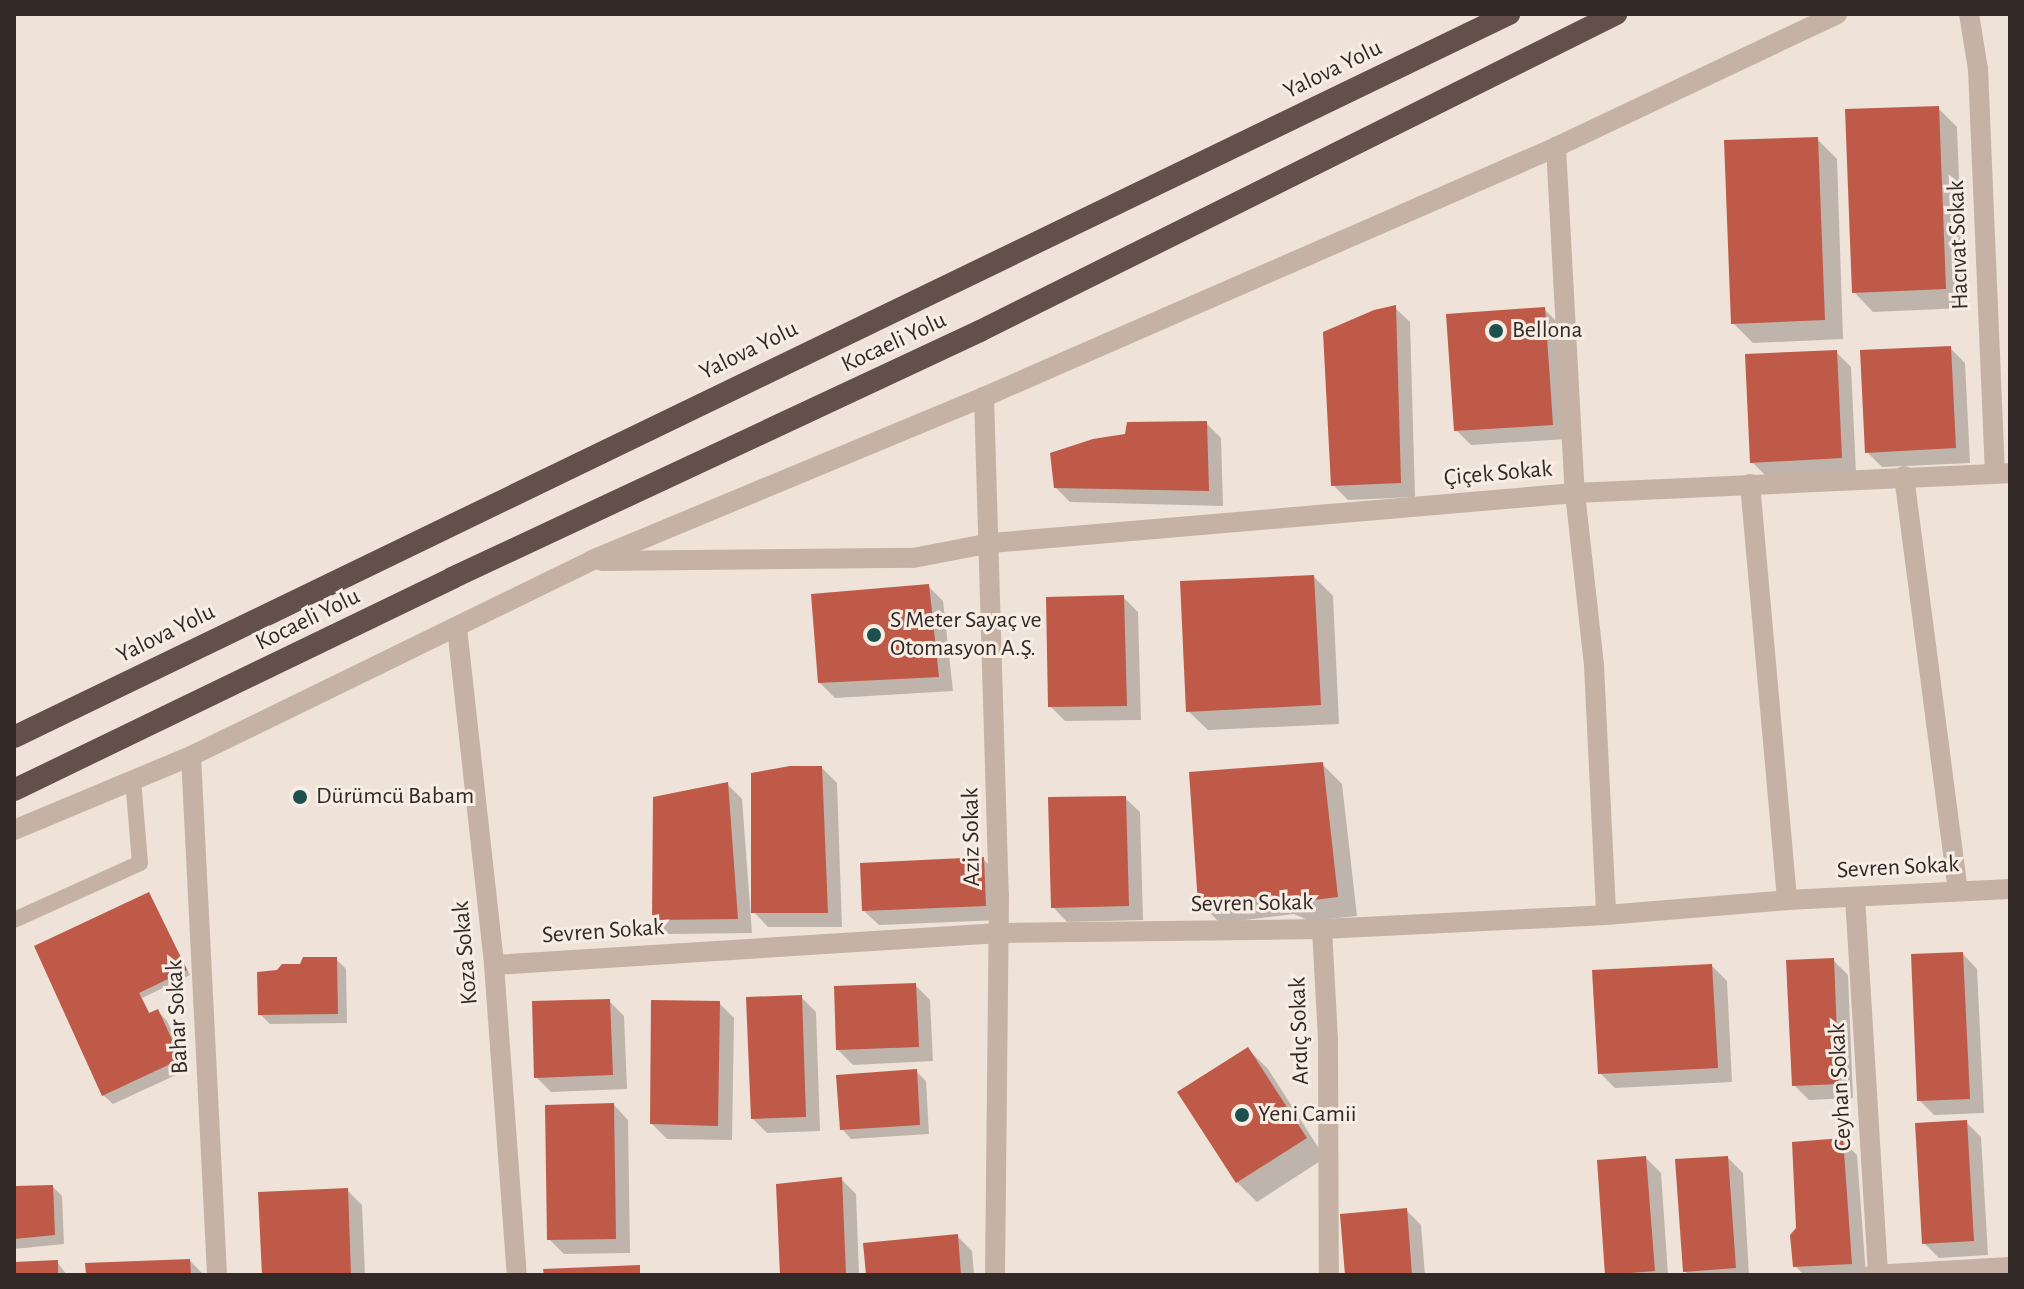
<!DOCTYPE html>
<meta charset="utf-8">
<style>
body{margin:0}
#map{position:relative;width:2024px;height:1289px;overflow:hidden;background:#efe2d8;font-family:"Alegreya Sans",sans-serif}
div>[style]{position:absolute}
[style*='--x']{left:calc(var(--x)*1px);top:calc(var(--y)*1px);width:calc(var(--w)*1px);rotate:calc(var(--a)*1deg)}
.shadow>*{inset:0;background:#0003}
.building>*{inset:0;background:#be5a47}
.service>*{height:16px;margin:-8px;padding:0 8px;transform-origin:8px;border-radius:8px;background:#c6b1a5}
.minor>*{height:20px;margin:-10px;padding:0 10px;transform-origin:10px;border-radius:10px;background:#c6b1a5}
.trunk>*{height:22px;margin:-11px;padding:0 11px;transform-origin:11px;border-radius:11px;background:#63504a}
.dots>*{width:22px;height:22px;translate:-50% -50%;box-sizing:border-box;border:4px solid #f7ede4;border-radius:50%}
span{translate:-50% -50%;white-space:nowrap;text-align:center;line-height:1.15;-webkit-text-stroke:6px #f7ede4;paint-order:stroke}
.street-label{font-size:24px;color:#322926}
.poi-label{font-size:24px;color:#322926}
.left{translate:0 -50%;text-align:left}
.frame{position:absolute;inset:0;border:16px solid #322926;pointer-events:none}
</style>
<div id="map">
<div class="shadow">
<i style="clip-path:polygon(1938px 108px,1957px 127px,1964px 308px,1873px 312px,1854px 292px)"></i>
<i style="clip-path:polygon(1817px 139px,1837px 159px,1843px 339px,1753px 343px,1733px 323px)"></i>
<i style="clip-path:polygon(1395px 308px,1410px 322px,1415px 497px,1348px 500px,1333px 485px)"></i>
<i style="clip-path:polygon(1544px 309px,1559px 324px,1567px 439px,1471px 445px,1456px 430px)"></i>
<i style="clip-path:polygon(1950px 348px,1965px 363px,1970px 463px,1882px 467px,1867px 452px)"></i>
<i style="clip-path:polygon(1836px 352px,1851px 367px,1856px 473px,1767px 477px,1752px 462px)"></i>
<i style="clip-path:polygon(1206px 423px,1221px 438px,1223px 506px,1070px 502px,1055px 487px,1126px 435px)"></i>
<i style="clip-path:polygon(1314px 577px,1333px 596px,1339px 724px,1208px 730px,1188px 711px)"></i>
<i style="clip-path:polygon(928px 586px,943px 601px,953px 691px,835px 698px,820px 683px)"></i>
<i style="clip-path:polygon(1123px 597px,1138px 612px,1141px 720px,1065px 721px,1050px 706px)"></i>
<i style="clip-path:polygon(1322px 764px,1342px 784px,1357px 916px,1310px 921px,1294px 914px,1220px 923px,1200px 903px)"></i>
<i style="clip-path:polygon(822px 768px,837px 783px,842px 927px,768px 927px,751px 909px)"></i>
<i style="clip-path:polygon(727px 784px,742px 799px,752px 933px,669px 934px,654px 919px)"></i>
<i style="clip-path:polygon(1125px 798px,1140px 812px,1143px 920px,1067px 922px,1053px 907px)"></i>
<i style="clip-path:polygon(983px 859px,998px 874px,1000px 920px,879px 925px,864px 911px)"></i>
<i style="clip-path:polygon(149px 894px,190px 975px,142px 998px,150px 1014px,158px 1011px,167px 1021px,189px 1069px,113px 1104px,103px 1095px)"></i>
<i style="clip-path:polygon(1963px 954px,1977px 969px,1984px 1113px,1934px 1115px,1919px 1100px)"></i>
<i style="clip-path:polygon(336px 959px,346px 969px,347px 1023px,270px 1024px,260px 1014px,301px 966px)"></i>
<i style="clip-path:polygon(1833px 960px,1848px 975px,1853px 1098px,1809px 1100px,1794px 1085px)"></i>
<i style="clip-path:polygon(1712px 966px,1727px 981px,1732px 1082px,1615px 1088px,1600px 1073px)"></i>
<i style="clip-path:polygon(915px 985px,930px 1000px,933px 1061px,853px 1065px,838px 1050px)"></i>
<i style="clip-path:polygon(801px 997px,816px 1012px,820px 1131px,767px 1133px,752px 1118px)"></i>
<i style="clip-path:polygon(609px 1001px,624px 1016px,627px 1089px,551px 1092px,536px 1077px)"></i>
<i style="clip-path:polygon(719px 1003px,734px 1018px,732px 1140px,667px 1139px,652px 1124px)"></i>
<i style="clip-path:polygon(1248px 1049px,1268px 1069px,1325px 1158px,1257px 1202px,1237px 1182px,1180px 1093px)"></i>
<i style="clip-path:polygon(916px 1071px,926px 1081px,929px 1134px,851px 1139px,842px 1129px)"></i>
<i style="clip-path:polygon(614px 1105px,628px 1120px,630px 1253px,564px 1254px,549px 1239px)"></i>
<i style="clip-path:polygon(1966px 1122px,1981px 1137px,1988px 1255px,1939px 1258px,1924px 1243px)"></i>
<i style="clip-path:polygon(1842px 1140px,1857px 1155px,1866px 1275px,1804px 1275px,1795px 1266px)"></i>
<i style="clip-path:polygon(1646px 1158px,1661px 1173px,1668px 1275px,1609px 1275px)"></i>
<i style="clip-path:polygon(1728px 1158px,1743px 1173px,1749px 1275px,1689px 1275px,1685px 1271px)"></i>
<i style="clip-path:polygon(841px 1179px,856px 1194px,859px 1275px,782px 1275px)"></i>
<i style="clip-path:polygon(53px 1187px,62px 1196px,64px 1244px,14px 1249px,14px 1188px)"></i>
<i style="clip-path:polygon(347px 1190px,362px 1205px,365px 1275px,264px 1275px)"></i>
<i style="clip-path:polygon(1406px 1210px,1421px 1225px,1425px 1275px,1347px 1275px)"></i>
<i style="clip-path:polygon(957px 1236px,972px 1251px,974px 1275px,868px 1275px)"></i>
<i style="clip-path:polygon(190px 1261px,204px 1275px,88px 1275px)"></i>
<i style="clip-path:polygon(57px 1262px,67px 1275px,14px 1275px,14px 1264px)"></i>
</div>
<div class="building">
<i style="clip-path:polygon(1939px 106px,1946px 289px,1852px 293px,1845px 109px)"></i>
<i style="clip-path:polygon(1818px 137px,1825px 320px,1731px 324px,1724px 140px)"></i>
<i style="clip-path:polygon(1396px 305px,1401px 483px,1331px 486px,1323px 332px,1374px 310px)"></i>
<i style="clip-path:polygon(1545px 307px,1553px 425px,1454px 431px,1446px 314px)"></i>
<i style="clip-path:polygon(1951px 346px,1956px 448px,1865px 453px,1860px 350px)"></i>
<i style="clip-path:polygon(1837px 350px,1842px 458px,1750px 463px,1745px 354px)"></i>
<i style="clip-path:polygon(1207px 421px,1209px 491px,1054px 488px,1050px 453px,1093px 439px,1125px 434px,1127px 422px)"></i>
<i style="clip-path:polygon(1314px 575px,1321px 705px,1186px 712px,1180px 581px)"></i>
<i style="clip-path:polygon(929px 584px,939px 677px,818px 683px,811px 594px)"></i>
<i style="clip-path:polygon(1124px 595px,1127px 706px,1048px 707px,1046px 597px)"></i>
<i style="clip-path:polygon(1323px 762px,1338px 897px,1289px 903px,1272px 895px,1198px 904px,1189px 772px)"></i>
<i style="clip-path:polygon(790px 766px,822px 766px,828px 913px,751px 913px,751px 773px)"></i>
<i style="clip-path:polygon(728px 782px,738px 919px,652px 920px,653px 797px)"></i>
<i style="clip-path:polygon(1126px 796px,1129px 906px,1051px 908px,1048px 797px)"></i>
<i style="clip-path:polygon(984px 857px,986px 906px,862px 911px,860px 863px)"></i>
<i style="clip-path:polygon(149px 892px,187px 970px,139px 993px,149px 1013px,158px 1009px,181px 1059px,102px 1096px,34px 946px)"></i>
<i style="clip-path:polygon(1963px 952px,1970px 1099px,1917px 1101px,1911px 954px)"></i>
<i style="clip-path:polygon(303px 957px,337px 957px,338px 1014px,258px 1015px,257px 972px,277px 970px,282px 964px,300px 964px)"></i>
<i style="clip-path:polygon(1834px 958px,1839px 1084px,1792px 1086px,1786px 960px)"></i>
<i style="clip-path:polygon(1712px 964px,1718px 1068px,1598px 1074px,1592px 970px)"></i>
<i style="clip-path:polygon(916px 983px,919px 1047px,836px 1050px,834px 986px)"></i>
<i style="clip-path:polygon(802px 995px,806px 1117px,751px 1119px,746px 997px)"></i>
<i style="clip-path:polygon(610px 999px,613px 1075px,534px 1078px,532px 1001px)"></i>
<i style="clip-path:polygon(651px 1000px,720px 1001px,718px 1126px,650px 1124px)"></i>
<i style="clip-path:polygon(1248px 1047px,1307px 1138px,1236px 1183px,1177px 1092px)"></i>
<i style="clip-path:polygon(917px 1069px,920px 1125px,840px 1130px,836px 1075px)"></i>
<i style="clip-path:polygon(614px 1103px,616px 1239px,547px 1240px,545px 1105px)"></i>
<i style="clip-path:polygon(1967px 1120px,1974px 1241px,1922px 1244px,1915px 1123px)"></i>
<i style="clip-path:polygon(1843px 1138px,1852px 1264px,1793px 1267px,1790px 1235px,1796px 1228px,1792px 1142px)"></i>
<i style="clip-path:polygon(1646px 1156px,1655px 1271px,1605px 1275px,1597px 1160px)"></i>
<i style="clip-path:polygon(1728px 1156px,1736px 1268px,1683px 1272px,1675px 1159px)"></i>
<i style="clip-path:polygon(842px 1177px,846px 1275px,780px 1275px,776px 1184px)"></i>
<i style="clip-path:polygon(53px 1185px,55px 1235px,14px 1239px,14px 1186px)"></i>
<i style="clip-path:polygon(348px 1188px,351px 1275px,262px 1275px,258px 1192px)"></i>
<i style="clip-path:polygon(1407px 1208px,1412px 1275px,1345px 1275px,1340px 1214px)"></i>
<i style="clip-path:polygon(958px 1234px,961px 1275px,866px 1275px,863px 1243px)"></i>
<i style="clip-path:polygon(190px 1259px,191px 1275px,86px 1275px,85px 1263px)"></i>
<i style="clip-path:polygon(58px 1260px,58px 1275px,14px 1275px,14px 1262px)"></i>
<i style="clip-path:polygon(640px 1265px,640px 1275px,544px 1275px,543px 1269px)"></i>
</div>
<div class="service">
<i style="--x:14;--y:920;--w:138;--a:-24.3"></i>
<i style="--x:140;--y:863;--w:83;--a:-94.8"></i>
</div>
<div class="minor">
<i style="--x:1969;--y:14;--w:56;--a:80.7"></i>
<i style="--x:1978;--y:69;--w:405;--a:87.6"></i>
<i style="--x:1556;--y:147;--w:347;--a:86.9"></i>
<i style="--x:1575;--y:493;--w:174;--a:83.7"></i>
<i style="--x:1594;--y:666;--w:249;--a:87.2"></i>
<i style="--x:984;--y:397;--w:497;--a:88.3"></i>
<i style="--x:999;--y:894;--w:381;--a:90.6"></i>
<i style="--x:1904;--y:476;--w:418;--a:82.6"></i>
<i style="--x:1750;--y:484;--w:418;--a:84.9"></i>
<i style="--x:602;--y:561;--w:311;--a:-0.6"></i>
<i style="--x:913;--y:558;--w:79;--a:-10.9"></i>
<i style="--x:991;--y:543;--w:586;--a:-4.89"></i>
<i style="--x:1575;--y:493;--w:435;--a:-2.6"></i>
<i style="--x:457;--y:628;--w:339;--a:83.7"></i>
<i style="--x:494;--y:965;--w:311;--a:85.8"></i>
<i style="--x:191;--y:756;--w:520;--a:87.13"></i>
<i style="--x:14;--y:830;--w:192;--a:-22.7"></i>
<i style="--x:191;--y:756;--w:446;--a:-26"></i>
<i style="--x:592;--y:560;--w:425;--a:-22.6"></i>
<i style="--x:984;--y:397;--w:457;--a:-23.6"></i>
<i style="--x:1403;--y:214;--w:167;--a:-23.6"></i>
<i style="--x:1556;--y:147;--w:311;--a:-25.3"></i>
<i style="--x:1855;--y:897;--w:379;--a:86.5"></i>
<i style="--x:1322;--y:929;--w:112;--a:86.9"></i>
<i style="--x:1328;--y:1041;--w:234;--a:89.8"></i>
<i style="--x:494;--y:965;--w:507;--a:-3.62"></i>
<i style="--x:1000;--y:933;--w:322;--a:-0.7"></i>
<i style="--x:1322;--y:929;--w:284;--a:-2.8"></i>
<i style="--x:1606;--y:915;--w:182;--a:-4.7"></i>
<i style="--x:1787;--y:900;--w:223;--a:-2.8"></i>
<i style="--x:1872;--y:1275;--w:138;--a:-3.3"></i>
</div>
<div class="trunk">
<i style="--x:14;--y:737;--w:1661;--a:-25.81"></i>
<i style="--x:14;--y:790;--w:487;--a:-25.8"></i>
<i style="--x:452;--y:578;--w:583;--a:-25.07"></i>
<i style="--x:980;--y:331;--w:711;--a:-26.49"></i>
</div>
<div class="dots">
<i style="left:1496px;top:331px;background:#1e5050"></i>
<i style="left:874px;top:635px;background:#1e5050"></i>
<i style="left:300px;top:797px;background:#1e5050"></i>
<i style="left:1242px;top:1115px;background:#1e5050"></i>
</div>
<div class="street-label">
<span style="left:1333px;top:70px;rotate:-26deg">Yalova Yolu</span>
<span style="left:1959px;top:245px;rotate:-92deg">Hacıvat Sokak</span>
<span style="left:894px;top:343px;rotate:-25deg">Kocaeli̇ Yolu</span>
<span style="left:749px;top:351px;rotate:-26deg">Yalova Yolu</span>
<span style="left:1498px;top:474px;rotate:-5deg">Çiçek Sokak</span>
<span style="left:308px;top:620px;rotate:-26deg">Kocaeli̇ Yolu</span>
<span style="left:166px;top:634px;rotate:-26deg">Yalova Yolu</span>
<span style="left:972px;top:837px;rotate:-91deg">Aziz Sokak</span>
<span style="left:1898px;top:868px;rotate:-3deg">Sevren Sokak</span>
<span style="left:1252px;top:904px;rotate:-1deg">Sevren Sokak</span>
<span style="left:603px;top:932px;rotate:-4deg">Sevren Sokak</span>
<span style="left:466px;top:953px;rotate:-95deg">Koza Sokak</span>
<span style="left:178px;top:1017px;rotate:-93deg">Bahar Sokak</span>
<span style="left:1300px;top:1031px;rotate:-92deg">Ardıç Sokak</span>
<span style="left:1841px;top:1087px;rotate:-93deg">Ceyhan Sokak</span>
</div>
<div class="poi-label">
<span class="left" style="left:1512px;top:331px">Bellona</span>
<span class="left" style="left:890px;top:635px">S Meter Sayaç ve<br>Otomasyon A.Ş.</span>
<span class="left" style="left:316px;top:797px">Dürümcü Babam</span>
<span class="left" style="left:1258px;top:1115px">Yeni Camii</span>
</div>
<div class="frame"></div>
</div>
